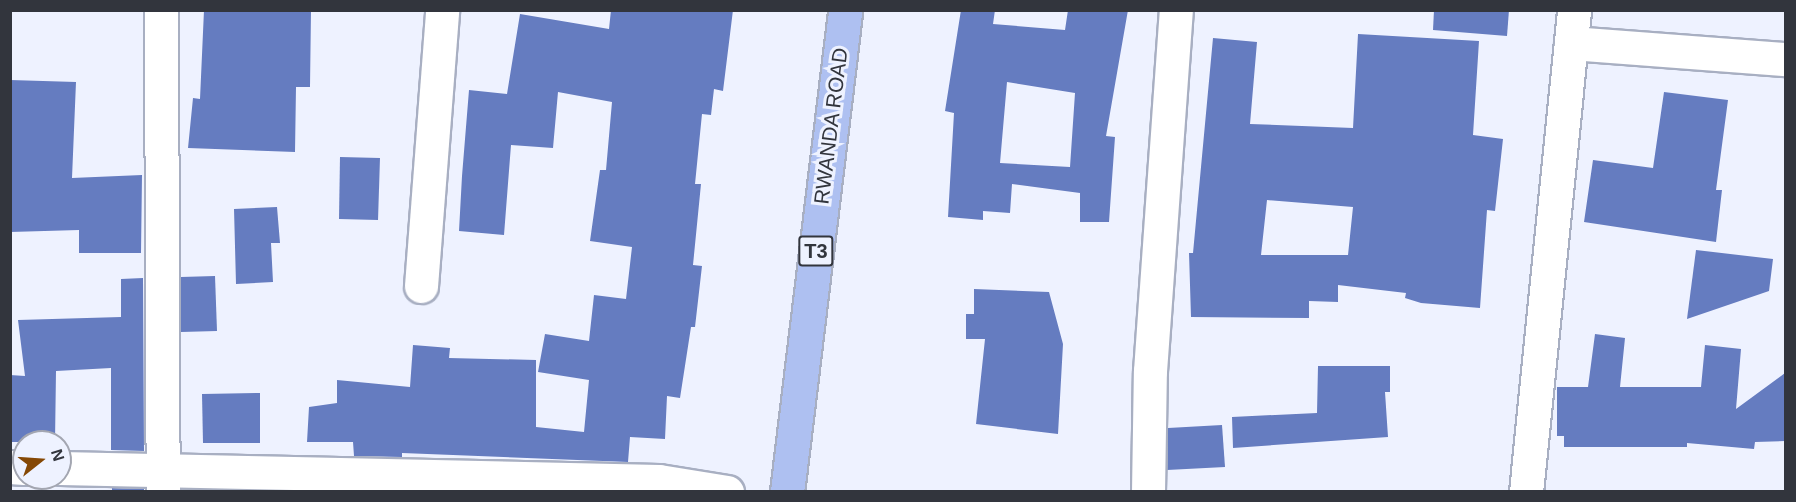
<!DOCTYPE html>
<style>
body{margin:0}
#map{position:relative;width:1796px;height:502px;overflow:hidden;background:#eef2ff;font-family:Helvetica,sans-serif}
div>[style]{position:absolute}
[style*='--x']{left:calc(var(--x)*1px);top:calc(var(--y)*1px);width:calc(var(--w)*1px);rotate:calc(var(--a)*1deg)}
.building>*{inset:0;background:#657cc0}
.roads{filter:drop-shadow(2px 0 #a8afc2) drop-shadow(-2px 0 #a8afc2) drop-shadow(0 2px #a8afc2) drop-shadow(0 -2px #a8afc2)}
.street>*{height:33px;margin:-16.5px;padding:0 16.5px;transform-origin:16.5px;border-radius:16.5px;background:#fff}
.highway>*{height:33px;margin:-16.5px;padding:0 16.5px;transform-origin:16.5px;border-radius:16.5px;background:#aec0f1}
span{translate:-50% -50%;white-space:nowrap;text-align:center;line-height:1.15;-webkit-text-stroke:6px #eef2ff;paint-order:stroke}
.shield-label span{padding:2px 4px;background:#eef2ff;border:2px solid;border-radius:4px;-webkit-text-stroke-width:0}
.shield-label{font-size:20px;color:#32353d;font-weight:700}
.street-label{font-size:21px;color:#32353d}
.frame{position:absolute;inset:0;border:12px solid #32353d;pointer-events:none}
.north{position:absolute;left:12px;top:430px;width:60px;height:60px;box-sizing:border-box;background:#eef2ff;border:2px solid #a3a6b1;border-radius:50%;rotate:73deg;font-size:16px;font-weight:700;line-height:24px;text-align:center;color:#32353d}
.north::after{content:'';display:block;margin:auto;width:21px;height:27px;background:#854805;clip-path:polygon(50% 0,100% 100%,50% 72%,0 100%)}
</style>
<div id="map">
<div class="building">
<i style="clip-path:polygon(204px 10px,311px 10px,310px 87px,296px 87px,295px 152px,188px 148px,193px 98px,200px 99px)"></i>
<i style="clip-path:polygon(611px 10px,733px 10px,723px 91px,714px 89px,711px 115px,702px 114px,695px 184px,701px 184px,693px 265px,702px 266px,695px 327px,691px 327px,680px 398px,667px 396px,665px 439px,630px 437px,628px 462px,402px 453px,402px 457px,354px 456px,353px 442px,307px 442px,309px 407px,337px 403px,337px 380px,410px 387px,413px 345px,450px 348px,449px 358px,536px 360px,536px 427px,584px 432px,589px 380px,538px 372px,545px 334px,589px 341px,594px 295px,626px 299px,632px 247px,590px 241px,600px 170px,606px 170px,612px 102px,558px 92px,553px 148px,511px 145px,504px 235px,459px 231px,462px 176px,469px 90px,507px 94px,520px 14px,609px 29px)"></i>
<i style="clip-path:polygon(evenodd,961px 10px,995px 10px,993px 24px,1065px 30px,1068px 10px,1128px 10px,1106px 136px,1115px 137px,1109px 222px,1080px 222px,1080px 193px,1012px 184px,1010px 213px,983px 211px,983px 220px,948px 217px,954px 113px,945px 111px,961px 10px,1007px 82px,1075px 93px,1070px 167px,1000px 163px,1007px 82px)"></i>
<i style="clip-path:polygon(1434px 10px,1509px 10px,1507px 36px,1433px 30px)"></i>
<i style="clip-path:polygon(evenodd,1358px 34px,1479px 41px,1473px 135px,1503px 139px,1495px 211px,1487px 210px,1480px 308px,1421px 303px,1405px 298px,1406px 293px,1338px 285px,1338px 302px,1309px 301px,1309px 318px,1191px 317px,1189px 253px,1193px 253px,1213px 38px,1257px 42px,1250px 124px,1353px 128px,1358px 34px,1267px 200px,1353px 207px,1348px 255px,1261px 255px,1267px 200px)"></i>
<i style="clip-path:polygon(10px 80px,76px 82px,72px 178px,142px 175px,141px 253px,79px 253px,79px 230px,10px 232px)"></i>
<i style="clip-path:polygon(1664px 92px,1728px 100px,1716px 190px,1722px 190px,1716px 242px,1584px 222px,1593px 160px,1653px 168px)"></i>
<i style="clip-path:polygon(340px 157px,380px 158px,378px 220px,339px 219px)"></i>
<i style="clip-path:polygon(277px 207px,280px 243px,271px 243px,273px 282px,236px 284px,234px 209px)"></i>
<i style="clip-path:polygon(1696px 250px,1773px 259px,1769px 291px,1687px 319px)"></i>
<i style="clip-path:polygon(215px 276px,217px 331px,181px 332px,181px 277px)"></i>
<i style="clip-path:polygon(143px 278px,144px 451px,111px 450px,111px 368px,56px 371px,55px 442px,10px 442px,10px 375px,25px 376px,18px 320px,121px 317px,121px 279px)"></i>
<i style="clip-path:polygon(974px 289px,1049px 292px,1063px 344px,1058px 434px,976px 424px,985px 339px,966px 339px,966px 314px,974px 314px)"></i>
<i style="clip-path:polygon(1595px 334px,1625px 338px,1620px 387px,1701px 387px,1705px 345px,1741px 349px,1736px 409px,1785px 373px,1785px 441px,1755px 442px,1754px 449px,1687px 443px,1687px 447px,1564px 447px,1564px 436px,1557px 436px,1557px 387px,1588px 387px)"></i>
<i style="clip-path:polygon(1318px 366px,1390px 366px,1390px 392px,1385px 392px,1388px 437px,1233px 448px,1232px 417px,1317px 413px)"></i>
<i style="clip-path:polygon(260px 393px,260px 443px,203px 443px,202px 394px)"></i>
<i style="clip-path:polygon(1222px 425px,1225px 467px,1167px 470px,1168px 428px)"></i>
<i style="clip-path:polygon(112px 488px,144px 489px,144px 492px,112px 492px)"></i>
</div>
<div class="roads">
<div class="street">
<i style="--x:161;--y:10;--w:482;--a:89.8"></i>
<i style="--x:1571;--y:43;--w:216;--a:4.3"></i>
<i style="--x:421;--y:286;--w:277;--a:-85.6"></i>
<i style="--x:10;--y:467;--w:14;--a:4"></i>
<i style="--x:60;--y:468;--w:599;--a:1.24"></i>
<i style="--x:659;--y:481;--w:69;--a:9.2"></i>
<i style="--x:1148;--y:492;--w:121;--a:-89.1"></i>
<i style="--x:1150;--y:371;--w:362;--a:-85.9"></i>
<i style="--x:1526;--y:492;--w:484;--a:-84.3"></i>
</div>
<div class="highway">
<i style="--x:787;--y:492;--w:485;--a:-83.1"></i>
</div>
</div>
<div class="shield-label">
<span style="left:816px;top:251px">T3</span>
</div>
<div class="street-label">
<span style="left:831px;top:126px;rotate:-83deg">RWANDA ROAD</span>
</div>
<div class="frame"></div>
<div class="north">N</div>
</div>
